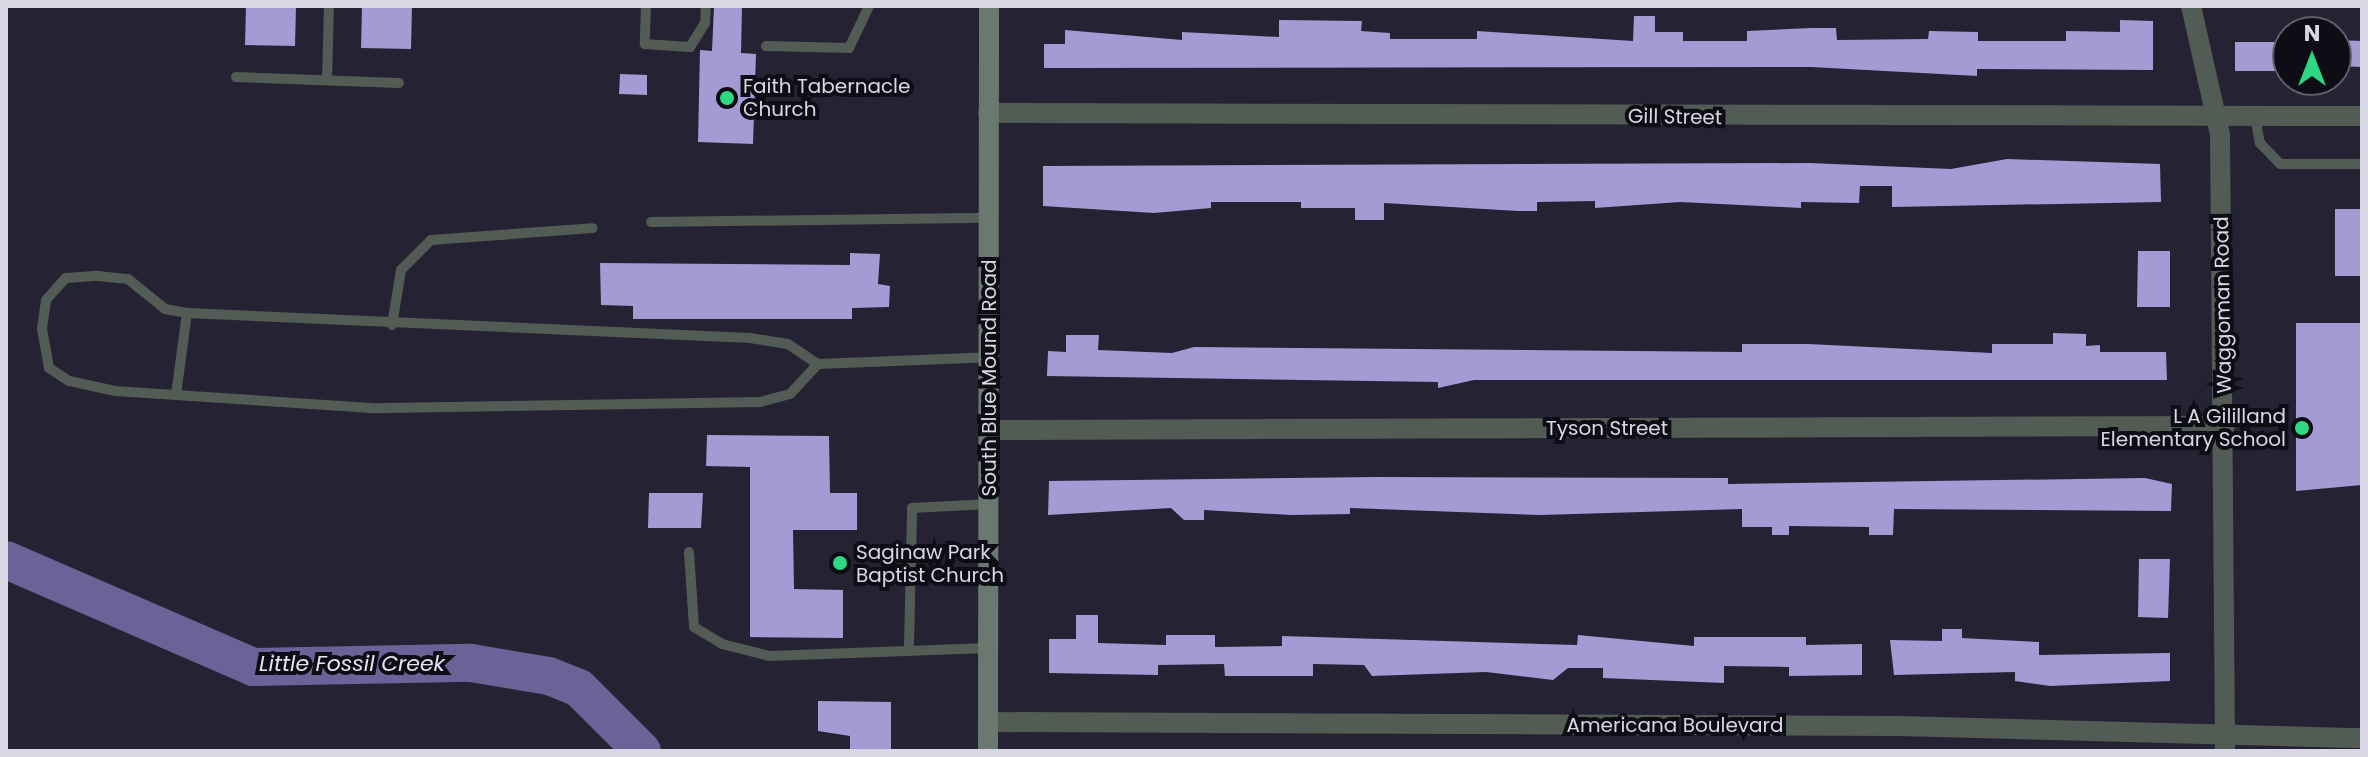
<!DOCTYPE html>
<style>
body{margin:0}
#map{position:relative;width:2368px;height:757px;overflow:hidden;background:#252234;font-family:Poppins,sans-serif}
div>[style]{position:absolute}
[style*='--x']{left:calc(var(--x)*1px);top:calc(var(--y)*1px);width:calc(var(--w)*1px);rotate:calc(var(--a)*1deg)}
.river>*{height:38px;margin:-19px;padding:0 19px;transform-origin:19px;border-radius:19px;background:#6b6297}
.building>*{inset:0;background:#a49bd4}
.service>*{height:10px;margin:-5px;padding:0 5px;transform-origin:5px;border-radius:5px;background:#525b54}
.minor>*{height:20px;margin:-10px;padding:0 10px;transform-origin:10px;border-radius:10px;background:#525b54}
.secondary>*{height:20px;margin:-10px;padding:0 10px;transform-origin:10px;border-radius:10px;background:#6a796f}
.dots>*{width:22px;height:22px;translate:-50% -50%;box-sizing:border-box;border:4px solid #0e0d15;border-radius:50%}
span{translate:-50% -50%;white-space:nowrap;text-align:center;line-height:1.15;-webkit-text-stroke:8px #0e0d15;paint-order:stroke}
.poi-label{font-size:20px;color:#d8d7e3}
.left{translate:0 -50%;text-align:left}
.right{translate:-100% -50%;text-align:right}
.street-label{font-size:20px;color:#d8d7e3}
.water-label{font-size:22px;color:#e4e2f3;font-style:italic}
.frame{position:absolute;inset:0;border:8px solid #d8d7e3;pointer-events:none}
.north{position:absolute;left:2272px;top:16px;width:80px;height:80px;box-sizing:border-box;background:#0e0d15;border:2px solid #5f5e67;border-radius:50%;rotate:0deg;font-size:22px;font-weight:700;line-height:32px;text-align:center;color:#d8d7e3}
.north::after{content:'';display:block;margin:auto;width:28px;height:36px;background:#2ed883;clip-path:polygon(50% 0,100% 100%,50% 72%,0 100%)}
</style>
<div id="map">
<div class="river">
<i style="--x:6;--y:560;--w:269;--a:23.4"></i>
<i style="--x:253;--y:667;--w:218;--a:-1.1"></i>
<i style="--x:471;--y:663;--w:79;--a:9.5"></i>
<i style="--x:549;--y:676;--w:32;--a:22"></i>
<i style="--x:579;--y:688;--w:89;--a:45"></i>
</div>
<div class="building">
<i style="clip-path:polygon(246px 6px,296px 6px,295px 46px,245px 45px)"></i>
<i style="clip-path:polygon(362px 6px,412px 6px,411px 49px,361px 48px)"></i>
<i style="clip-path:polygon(714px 6px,742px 6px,741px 53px,756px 54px,753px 144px,698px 142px,700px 50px,712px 51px)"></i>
<i style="clip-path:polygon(1634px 16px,1655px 16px,1655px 32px,1683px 32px,1683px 41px,1747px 41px,1747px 31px,1811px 28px,1836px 28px,1837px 40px,1928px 39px,1929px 31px,1978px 32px,1978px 41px,2066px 41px,2066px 31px,2120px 32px,2120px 20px,2153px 21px,2153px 70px,1977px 69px,1977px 76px,1811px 67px,1044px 68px,1044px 44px,1065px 44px,1065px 30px,1182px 40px,1182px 32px,1279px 37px,1279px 20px,1362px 21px,1361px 31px,1390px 33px,1390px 39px,1477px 39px,1477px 31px,1633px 41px)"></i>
<i style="clip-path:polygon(2336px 40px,2362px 41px,2362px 67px,2336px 66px)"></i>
<i style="clip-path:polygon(2235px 42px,2288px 42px,2288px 71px,2235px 71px)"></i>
<i style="clip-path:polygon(620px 74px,647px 75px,647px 95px,619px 94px)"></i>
<i style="clip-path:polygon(2007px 159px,2160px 164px,2161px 202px,1892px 207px,1892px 186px,1860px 186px,1859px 203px,1801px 202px,1801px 208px,1680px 202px,1595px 208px,1595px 201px,1537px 202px,1537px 211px,1518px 211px,1384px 203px,1384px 220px,1355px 220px,1355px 208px,1301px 208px,1301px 202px,1211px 202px,1211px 208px,1154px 213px,1043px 206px,1043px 166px,1810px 163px,1951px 169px)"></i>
<i style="clip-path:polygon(2335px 209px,2362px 209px,2362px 276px,2335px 276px)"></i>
<i style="clip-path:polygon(2138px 251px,2170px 251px,2170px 307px,2137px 307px)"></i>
<i style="clip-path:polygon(850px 253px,880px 254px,878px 284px,890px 286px,889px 307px,852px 308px,852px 319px,633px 319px,633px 306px,601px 305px,600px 263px,850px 265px)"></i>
<i style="clip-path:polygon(2296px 323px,2362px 323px,2362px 485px,2296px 491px)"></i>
<i style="clip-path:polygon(2053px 333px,2086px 334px,2086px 346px,2100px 345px,2100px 352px,2166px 352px,2167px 380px,1474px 380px,1438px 388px,1438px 382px,1047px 376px,1048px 351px,1066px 352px,1066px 335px,1099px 335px,1098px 350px,1172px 353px,1194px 347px,1742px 352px,1742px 344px,1808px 344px,1992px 353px,1992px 344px,2053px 344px)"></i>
<i style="clip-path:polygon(707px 435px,829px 436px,830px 493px,857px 493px,857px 530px,793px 530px,794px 589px,843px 590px,843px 638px,750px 637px,750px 467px,706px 466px)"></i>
<i style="clip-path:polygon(1376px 477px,1728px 478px,1728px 484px,2145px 478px,2172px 484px,2171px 511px,1894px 509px,1893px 535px,1869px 535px,1869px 527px,1789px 526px,1789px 535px,1772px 535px,1772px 527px,1742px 527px,1742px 509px,1541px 515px,1350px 508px,1350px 514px,1291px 515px,1204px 510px,1204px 520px,1184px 520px,1171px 508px,1048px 515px,1049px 481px)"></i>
<i style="clip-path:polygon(649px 493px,703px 493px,701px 528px,648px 528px)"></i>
<i style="clip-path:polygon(2139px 559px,2170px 559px,2168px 618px,2138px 617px)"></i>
<i style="clip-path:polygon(1076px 615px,1098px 615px,1098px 643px,1166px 645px,1166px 635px,1215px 635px,1215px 647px,1282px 646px,1282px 636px,1577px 645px,1578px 635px,1694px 646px,1694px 637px,1806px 637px,1806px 645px,1862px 644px,1862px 675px,1789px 676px,1789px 667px,1724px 666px,1724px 683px,1603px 678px,1603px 668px,1568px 668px,1553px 680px,1486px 672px,1372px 676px,1364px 665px,1313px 664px,1313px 676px,1225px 676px,1224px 664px,1158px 665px,1158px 675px,1049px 673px,1049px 639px,1076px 639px)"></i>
<i style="clip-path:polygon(1942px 629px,1962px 629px,1962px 638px,2039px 642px,2039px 655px,2170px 653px,2170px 681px,2050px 686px,2015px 681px,2015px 672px,1894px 675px,1890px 640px,1942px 641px)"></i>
<i style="clip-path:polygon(818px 701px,891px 702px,891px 751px,850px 751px,850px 736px,818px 731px)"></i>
</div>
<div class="service">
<i style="--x:646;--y:6;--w:38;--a:92"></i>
<i style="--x:645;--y:44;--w:45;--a:3.8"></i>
<i style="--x:690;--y:47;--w:28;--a:-58"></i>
<i style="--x:705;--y:23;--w:17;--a:-87"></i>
<i style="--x:766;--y:46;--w:83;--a:1.4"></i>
<i style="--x:849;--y:48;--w:47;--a:-64.5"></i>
<i style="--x:236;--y:77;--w:163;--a:2.1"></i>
<i style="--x:327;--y:80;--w:74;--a:-88.5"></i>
<i style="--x:2255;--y:116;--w:27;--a:80"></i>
<i style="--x:2260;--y:143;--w:29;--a:46"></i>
<i style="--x:2280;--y:164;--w:82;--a:0"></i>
<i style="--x:651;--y:222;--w:338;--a:-0.7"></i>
<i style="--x:392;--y:325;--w:56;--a:-80.7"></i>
<i style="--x:401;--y:270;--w:42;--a:-45"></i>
<i style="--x:431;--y:240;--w:162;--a:-4.2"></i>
<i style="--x:818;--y:364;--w:41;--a:133"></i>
<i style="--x:790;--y:394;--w:30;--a:165"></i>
<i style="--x:761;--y:402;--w:390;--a:179.1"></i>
<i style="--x:371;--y:408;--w:257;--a:-176.2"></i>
<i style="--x:115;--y:391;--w:47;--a:-167.7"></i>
<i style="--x:69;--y:381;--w:24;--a:-147"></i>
<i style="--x:49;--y:368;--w:40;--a:-100"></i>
<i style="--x:42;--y:329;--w:29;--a:-82"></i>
<i style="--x:46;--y:300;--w:30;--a:-48"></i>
<i style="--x:66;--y:278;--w:32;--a:-4"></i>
<i style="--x:98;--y:276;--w:30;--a:6"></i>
<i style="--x:128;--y:279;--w:48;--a:39"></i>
<i style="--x:165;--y:309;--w:22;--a:10"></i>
<i style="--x:187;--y:313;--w:564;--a:2.54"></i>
<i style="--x:750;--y:338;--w:38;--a:9"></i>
<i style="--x:788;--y:344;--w:36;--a:34"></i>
<i style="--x:818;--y:364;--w:171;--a:-2.3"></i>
<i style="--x:176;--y:395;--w:83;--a:-82.4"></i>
<i style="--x:689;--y:552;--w:75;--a:86.2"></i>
<i style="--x:694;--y:627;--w:33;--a:31"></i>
<i style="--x:722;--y:644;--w:49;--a:14.3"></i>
<i style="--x:769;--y:656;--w:219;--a:-2.1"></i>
<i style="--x:909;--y:645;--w:137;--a:-88.7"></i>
<i style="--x:912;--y:508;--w:77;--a:-3"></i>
</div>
<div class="minor">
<i style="--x:2191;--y:6;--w:132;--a:77.3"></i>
<i style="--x:2220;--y:135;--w:616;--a:89.53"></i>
<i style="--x:988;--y:113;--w:1374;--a:0.13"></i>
<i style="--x:989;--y:430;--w:1236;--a:-0.19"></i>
<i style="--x:988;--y:722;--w:910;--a:0.25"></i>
<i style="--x:1898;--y:726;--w:464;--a:1.5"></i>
</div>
<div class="secondary">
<i style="--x:988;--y:751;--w:745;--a:-89.92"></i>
</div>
<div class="dots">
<i style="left:727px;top:98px;background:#2ed883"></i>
<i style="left:2302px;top:428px;background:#2ed883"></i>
<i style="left:840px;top:563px;background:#2ed883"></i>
</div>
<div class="poi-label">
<span class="left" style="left:743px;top:98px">Faith Tabernacle<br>Church</span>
<span class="right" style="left:2286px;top:428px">L A Gililland<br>Elementary School</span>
<span class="left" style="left:856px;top:564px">Saginaw Park<br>Baptist Church</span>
</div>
<div class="street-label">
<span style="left:1675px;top:117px;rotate:1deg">Gill Street</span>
<span style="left:2223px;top:305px;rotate:-91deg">Waggoman Road</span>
<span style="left:989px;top:378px;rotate:-90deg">South Blue Mound Road</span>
<span style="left:1607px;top:428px">Tyson Street</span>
<span style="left:1675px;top:725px">Americana Boulevard</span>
</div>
<div class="water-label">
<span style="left:352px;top:664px">Little Fossil Creek</span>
</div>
<div class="frame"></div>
<div class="north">N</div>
</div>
